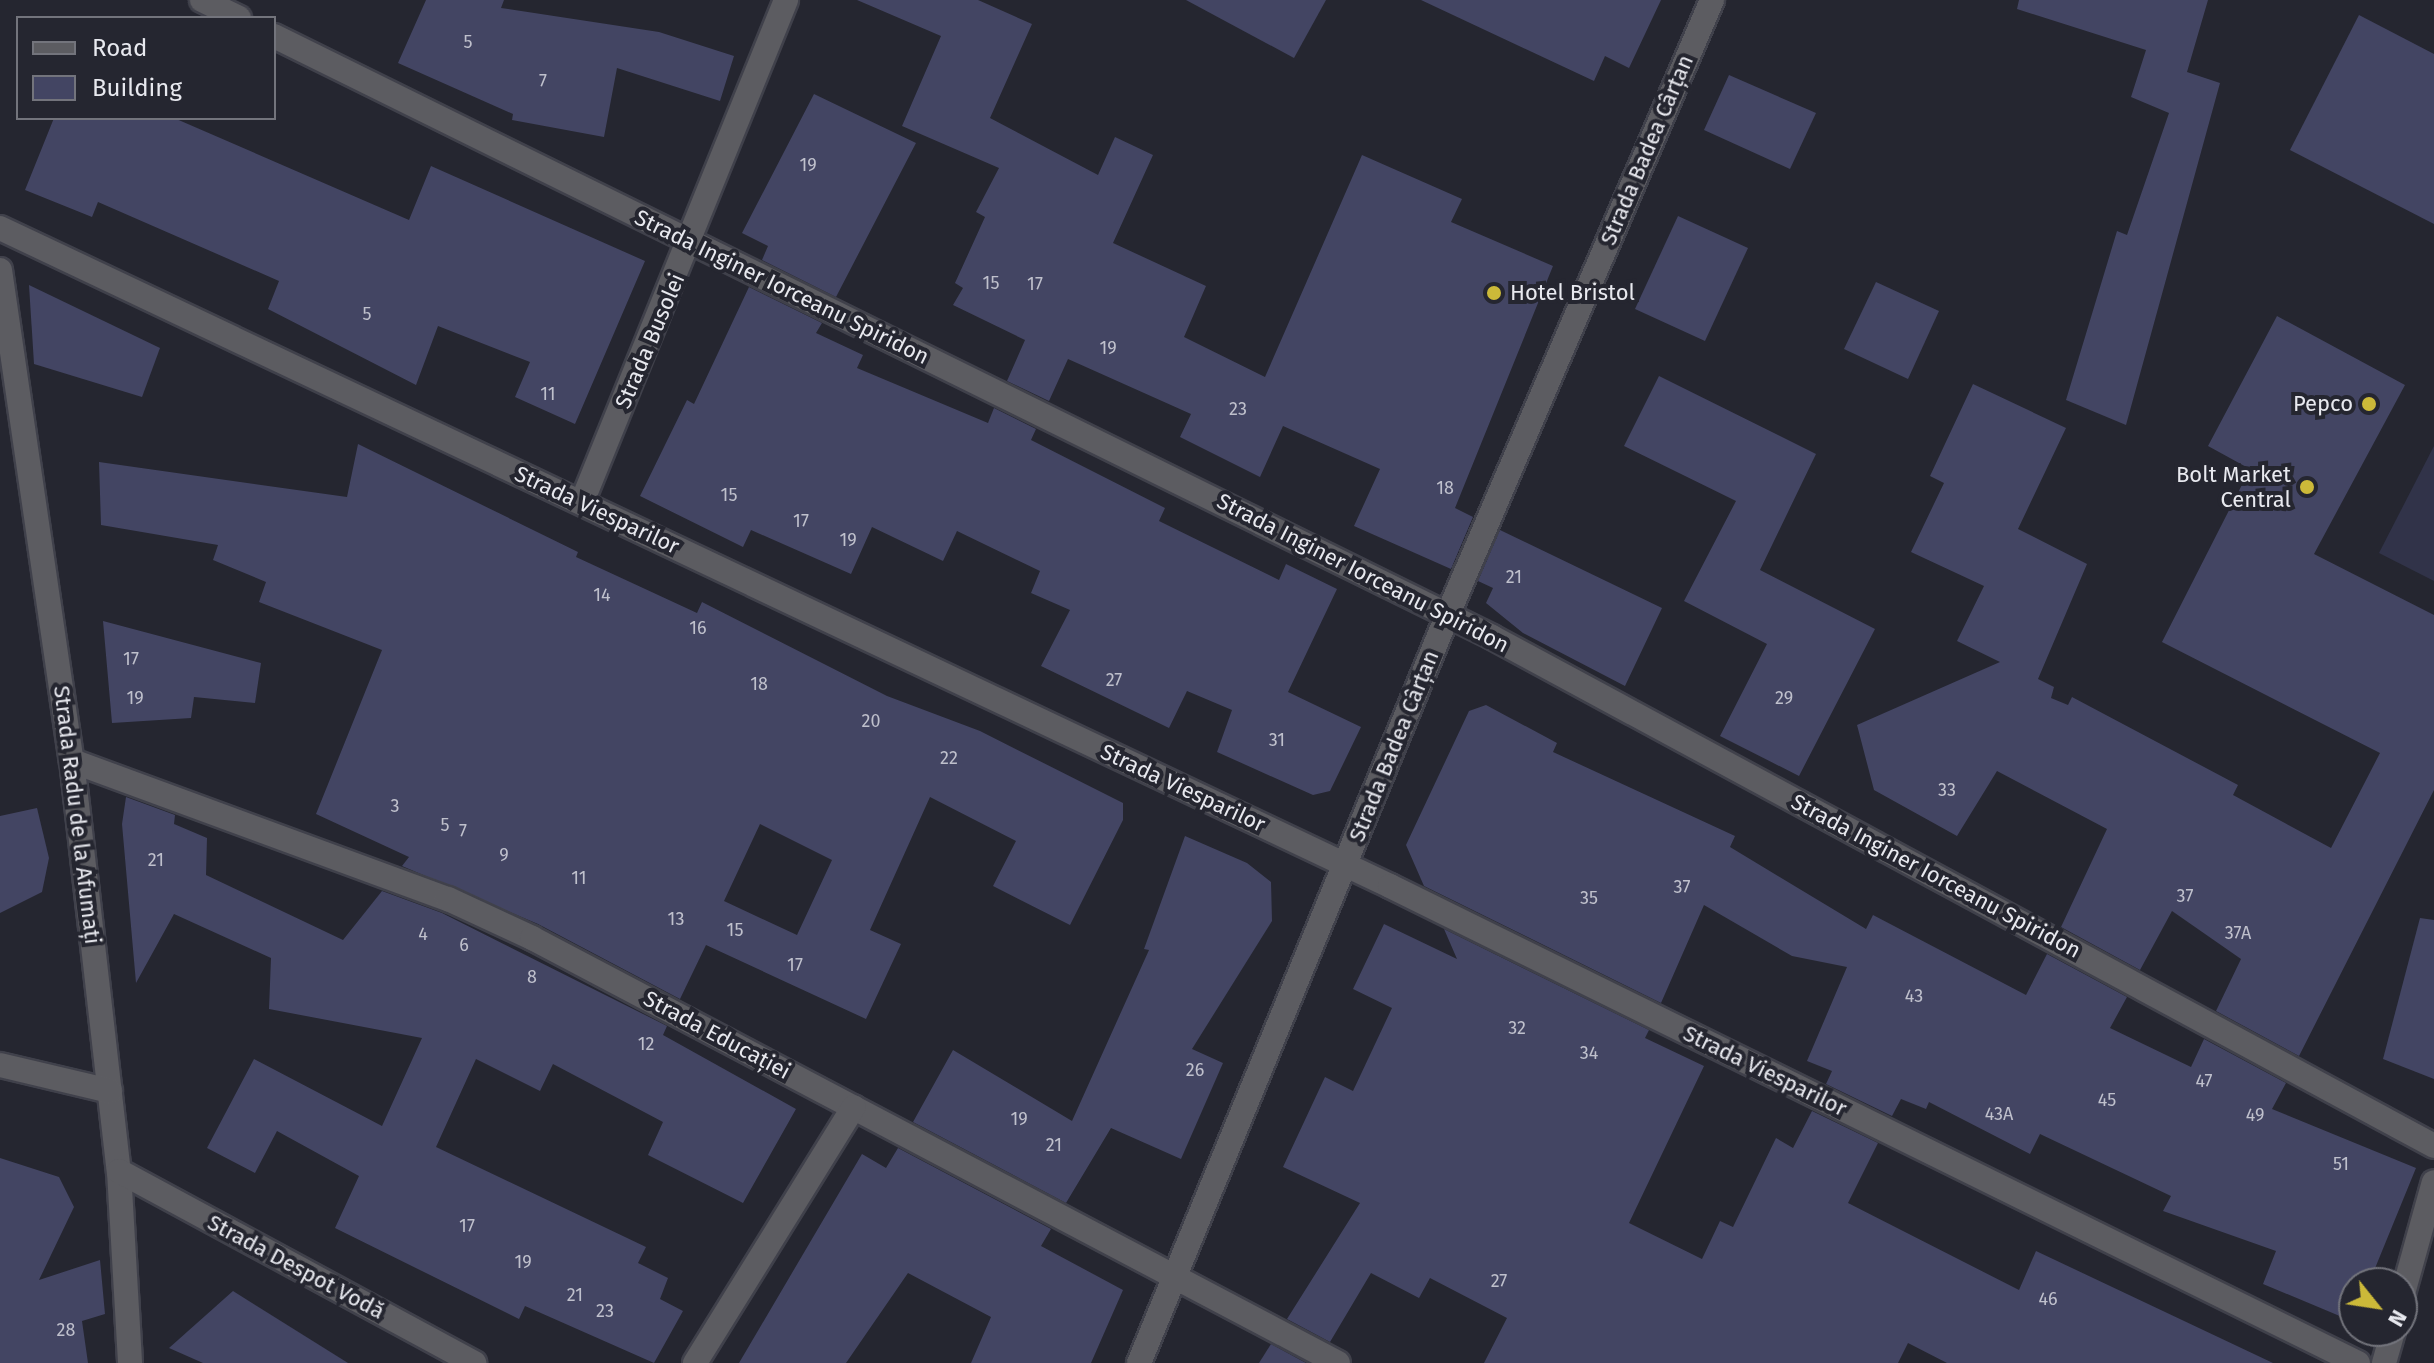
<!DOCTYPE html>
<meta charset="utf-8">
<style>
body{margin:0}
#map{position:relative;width:2434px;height:1363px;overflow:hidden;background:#252630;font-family:"Fira Sans",sans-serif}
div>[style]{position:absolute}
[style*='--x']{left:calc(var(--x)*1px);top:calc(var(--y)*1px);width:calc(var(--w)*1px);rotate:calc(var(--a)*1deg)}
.green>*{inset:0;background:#313349}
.building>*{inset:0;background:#434563}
.roads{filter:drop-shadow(2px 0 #40414b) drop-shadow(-2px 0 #40414b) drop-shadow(0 2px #40414b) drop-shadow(0 -2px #40414b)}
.minor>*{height:24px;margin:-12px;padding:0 12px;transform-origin:12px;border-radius:12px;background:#5c5c61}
.dots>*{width:22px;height:22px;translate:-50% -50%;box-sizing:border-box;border:4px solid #252630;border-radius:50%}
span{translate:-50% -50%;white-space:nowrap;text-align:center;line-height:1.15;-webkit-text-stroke:8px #252630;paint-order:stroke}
.number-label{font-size:18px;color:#bfc0cc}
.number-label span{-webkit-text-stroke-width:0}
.street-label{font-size:22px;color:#e8e9ef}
.poi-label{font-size:22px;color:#e8e9ef}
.left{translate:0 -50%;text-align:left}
.right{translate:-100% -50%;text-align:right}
.legend{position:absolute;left:16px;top:16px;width:260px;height:104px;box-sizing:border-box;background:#252630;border:2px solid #73747c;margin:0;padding:10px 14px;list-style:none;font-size:24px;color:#e8e9ef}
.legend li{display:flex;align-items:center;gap:16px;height:40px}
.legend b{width:40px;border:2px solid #73747c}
.north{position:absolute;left:2338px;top:1267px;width:80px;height:80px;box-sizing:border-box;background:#252630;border:2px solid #73747c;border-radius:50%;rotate:120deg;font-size:22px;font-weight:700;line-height:32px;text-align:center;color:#e8e9ef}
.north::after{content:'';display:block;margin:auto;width:28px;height:36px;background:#ccb939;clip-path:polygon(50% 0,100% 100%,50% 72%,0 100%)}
</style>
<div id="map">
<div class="green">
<i style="clip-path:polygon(2434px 446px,2434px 581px,2379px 553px)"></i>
</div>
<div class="building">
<i style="clip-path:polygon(426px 0,504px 0,501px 8px,659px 32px,734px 56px,720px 101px,617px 68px,604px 137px,512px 120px,513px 114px,398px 63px)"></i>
<i style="clip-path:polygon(857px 0,978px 0,1032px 24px,990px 118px,1098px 175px,1115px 137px,1153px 155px,1113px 243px,1206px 286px,1184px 337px,1265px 377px,1362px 155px,1462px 199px,1451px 222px,1553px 266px,1455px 508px,1473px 517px,1451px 569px,1354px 526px,1380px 469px,1283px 426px,1260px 477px,1180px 437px,1191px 414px,1068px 359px,1049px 401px,1007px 381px,1025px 340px,953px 305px,963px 288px,955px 283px,985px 217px,976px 212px,999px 168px,902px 126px,941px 36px)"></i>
<i style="clip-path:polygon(1186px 0,1326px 0,1294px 58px)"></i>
<i style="clip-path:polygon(1421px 0,1661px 0,1629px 68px,1605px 56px,1594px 81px)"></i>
<i style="clip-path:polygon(2019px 0,2208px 0,2187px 72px,2220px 83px,2126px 425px,2066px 400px,2117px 231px,2127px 235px,2169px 113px,2131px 97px,2146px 50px,2017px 9px)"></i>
<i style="clip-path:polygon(2359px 15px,2434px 54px,2434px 224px,2290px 150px)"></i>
<i style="clip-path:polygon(1729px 75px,1816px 113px,1790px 169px,1704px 130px)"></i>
<i style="clip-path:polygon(814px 94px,916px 143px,836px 297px,762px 260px,768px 246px,742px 233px)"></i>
<i style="clip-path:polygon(54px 118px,174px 118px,409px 220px,431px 166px,645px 261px,575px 424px,515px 397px,530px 362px,438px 326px,416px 385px,268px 309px,279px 281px,98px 202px,92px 217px,25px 190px)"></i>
<i style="clip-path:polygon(1678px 216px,1748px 248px,1705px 341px,1635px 309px)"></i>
<i style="clip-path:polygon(1876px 282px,1939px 311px,1908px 379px,1844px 349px)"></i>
<i style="clip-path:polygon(29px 285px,160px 348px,142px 397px,34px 364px)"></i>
<i style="clip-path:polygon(749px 287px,822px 323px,816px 333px,863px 355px,857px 368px,988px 423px,994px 408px,1036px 429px,1031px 440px,1165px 508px,1159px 521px,1279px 580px,1286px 564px,1337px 589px,1288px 692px,1361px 727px,1330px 791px,1313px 795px,1217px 752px,1232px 710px,1187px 691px,1169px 728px,1041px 666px,1070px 610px,1031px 593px,1040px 571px,957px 531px,943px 561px,872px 527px,851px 574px,751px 530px,743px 547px,640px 496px,687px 400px,694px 404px)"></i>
<i style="clip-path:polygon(2277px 316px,2405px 385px,2314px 554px,2434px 615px,2434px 790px,2299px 1056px,2216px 1011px,2241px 959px,2172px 911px,2140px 970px,2061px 927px,2107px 829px,1997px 771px,1957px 836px,1874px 790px,1857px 725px,2000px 662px,1957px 641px,1984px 586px,1911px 552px,1944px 483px,1930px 476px,1973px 384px,2066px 428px,2018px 529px,2087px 564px,2038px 679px,2054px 687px,2051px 698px,2068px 705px,2072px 697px,2238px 785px,2233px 795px,2331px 848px,2380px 753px,2162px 642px,2250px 469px,2208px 446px)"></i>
<i style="clip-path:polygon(1659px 376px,1816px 454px,1760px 570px,1875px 629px,1799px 776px,1720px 736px,1767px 644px,1684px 601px,1736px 501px,1624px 446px)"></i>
<i style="clip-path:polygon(evenodd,358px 444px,578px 552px,576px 557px,697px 613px,702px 602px,887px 696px,980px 731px,1123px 803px,1123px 820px,1070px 925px,993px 886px,1016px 841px,930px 797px,870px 930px,901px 944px,866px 1019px,706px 945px,680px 999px,538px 924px,402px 866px,409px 857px,316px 814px,382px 650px,259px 602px,266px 582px,213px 560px,218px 545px,101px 525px,99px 462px,347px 497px,358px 444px,760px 824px,832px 860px,797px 935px,724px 901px,760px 824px)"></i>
<i style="clip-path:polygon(1500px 530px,1662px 608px,1625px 686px,1523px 633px,1486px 603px,1493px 588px,1478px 581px)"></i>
<i style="clip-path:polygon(103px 621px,261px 663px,255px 703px,194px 697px,191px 718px,112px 723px)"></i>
<i style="clip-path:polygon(1486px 705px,1557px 743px,1553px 752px,1735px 836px,1730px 847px,1866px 929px,1873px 915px,2026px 995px,2047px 954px,2127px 997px,2110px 1028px,2191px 1067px,2204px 1039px,2286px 1083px,2272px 1109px,2416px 1168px,2369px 1283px,2354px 1283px,2354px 1322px,2263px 1284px,2276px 1251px,2163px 1211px,2171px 1196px,2040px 1134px,2030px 1154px,1929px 1102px,1926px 1109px,1901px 1099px,1892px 1116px,1826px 1084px,1832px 1071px,1807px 1061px,1847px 967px,1792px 956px,1704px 905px,1661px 1003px,1424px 886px,1406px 845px,1469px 711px)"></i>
<i style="clip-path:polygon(126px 797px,175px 815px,174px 824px,207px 838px,206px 875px,343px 940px,382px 891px,442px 913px,667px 1026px,663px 1035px,796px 1109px,743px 1203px,648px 1155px,663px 1122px,553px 1064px,540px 1091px,476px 1059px,436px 1147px,646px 1247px,638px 1263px,668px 1278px,660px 1299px,683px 1311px,654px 1363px,525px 1306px,519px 1319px,335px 1228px,359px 1176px,277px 1131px,255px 1173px,207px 1148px,254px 1059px,382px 1126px,422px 1038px,269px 1009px,271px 958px,174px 914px,136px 983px,122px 824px)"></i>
<i style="clip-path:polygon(37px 808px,49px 858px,42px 892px,0 913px,0 816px)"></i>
<i style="clip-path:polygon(1185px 836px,1247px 863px,1271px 882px,1272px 921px,1192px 1049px,1223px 1063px,1181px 1159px,1111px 1128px,1066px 1203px,913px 1122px,953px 1050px,1072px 1121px,1149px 950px,1144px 949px)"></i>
<i style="clip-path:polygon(2420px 918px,2434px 920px,2434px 1079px,2383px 1059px)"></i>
<i style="clip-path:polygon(1384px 924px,1457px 959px,1444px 929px,1649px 1030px,1645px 1038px,1704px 1066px,1629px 1223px,1702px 1259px,1720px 1221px,1733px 1227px,1776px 1138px,1793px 1148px,1812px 1111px,1878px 1143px,1848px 1203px,2019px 1290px,2036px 1251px,2273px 1363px,1947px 1363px,1908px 1343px,1898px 1363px,1484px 1363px,1507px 1318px,1430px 1278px,1419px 1298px,1371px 1273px,1330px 1342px,1287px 1319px,1360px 1203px,1283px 1167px,1325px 1077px,1353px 1091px,1392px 1008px,1353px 989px)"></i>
<i style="clip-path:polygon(898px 1148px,1051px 1229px,1041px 1246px,1123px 1290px,1091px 1363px,971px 1363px,991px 1317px,908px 1273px,846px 1363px,739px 1363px,862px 1154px,886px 1168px)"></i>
<i style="clip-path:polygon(0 1158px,59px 1177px,74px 1207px,39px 1280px,100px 1260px,105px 1314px,82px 1321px,88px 1363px,0 1363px)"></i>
<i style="clip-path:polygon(233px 1291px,348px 1363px,203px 1363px,169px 1348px)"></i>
<i style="clip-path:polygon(1271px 1344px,1306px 1363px,1259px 1363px)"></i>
</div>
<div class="roads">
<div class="minor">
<i style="--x:202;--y:0;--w:41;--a:25.9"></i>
<i style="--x:274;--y:36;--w:1358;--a:26.26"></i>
<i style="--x:1492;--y:637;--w:1071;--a:28.38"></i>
<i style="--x:0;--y:228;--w:1538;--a:25.33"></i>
<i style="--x:1390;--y:886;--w:1079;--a:26.23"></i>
<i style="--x:0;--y:270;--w:496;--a:81.7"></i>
<i style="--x:72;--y:761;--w:413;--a:83.5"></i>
<i style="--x:119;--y:1171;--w:192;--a:86.7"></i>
<i style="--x:582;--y:502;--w:542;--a:-67.88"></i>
<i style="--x:72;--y:761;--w:401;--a:20.2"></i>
<i style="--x:448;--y:899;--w:93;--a:24.9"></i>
<i style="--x:532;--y:938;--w:911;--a:27.8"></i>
<i style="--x:0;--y:1065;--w:113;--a:13.3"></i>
<i style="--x:119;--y:1171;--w:404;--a:28.4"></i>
<i style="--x:2402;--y:1297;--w:119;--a:-74.5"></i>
<i style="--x:695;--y:1363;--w:301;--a:-58.2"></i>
<i style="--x:1139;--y:1363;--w:810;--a:-67.58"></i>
<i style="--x:1448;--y:614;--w:668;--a:-66.73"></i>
<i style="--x:2384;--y:1363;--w:33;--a:-74"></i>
</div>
</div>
<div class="dots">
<i style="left:1494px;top:293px;background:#ccb939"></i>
<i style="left:2369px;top:404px;background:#ccb939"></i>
<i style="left:2307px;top:487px;background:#ccb939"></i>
</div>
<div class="number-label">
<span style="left:468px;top:42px">5</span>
<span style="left:543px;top:81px">7</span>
<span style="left:808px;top:165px">19</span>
<span style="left:991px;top:283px">15</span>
<span style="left:1035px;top:284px">17</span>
<span style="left:367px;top:314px">5</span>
<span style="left:1108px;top:348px">19</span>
<span style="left:548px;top:394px">11</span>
<span style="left:1238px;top:409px">23</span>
<span style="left:1445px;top:488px">18</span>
<span style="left:729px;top:495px">15</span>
<span style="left:801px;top:521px">17</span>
<span style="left:848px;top:540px">19</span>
<span style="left:1514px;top:577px">21</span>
<span style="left:602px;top:595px">14</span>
<span style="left:698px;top:628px">16</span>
<span style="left:131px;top:659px">17</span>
<span style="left:1114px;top:680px">27</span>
<span style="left:759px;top:684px">18</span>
<span style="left:135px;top:698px">19</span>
<span style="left:1784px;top:698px">29</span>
<span style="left:871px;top:721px">20</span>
<span style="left:1277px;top:740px">31</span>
<span style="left:949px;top:758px">22</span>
<span style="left:1947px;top:790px">33</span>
<span style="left:395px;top:806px">3</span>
<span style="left:445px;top:825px">5</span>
<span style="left:463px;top:831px">7</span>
<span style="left:504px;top:855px">9</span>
<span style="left:156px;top:860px">21</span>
<span style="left:579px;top:878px">11</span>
<span style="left:1682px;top:887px">37</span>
<span style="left:2185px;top:896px">37</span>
<span style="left:1589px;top:898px">35</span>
<span style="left:676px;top:919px">13</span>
<span style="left:735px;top:930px">15</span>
<span style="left:2238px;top:933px">37A</span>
<span style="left:423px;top:934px">4</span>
<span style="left:464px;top:945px">6</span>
<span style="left:795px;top:965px">17</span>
<span style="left:532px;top:977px">8</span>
<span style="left:1914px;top:996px">43</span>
<span style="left:1517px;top:1028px">32</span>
<span style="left:646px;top:1044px">12</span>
<span style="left:1589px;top:1053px">34</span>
<span style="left:1195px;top:1070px">26</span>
<span style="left:2204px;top:1081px">47</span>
<span style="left:2107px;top:1100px">45</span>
<span style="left:1999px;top:1114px">43A</span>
<span style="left:2255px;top:1115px">49</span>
<span style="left:1019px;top:1119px">19</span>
<span style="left:1054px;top:1145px">21</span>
<span style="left:2341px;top:1164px">51</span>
<span style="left:467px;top:1226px">17</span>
<span style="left:523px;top:1262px">19</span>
<span style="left:1499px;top:1281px">27</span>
<span style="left:575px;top:1295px">21</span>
<span style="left:2048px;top:1299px">46</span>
<span style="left:605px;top:1311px">23</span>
<span style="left:66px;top:1330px">28</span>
</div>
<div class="street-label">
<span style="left:1647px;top:150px;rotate:-67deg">Strada Badea Cârțan</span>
<span style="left:782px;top:287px;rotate:26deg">Strada Inginer Iorceanu Spiridon</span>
<span style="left:650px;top:341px;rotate:-67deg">Strada Busolei</span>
<span style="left:597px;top:510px;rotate:25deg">Strada Viesparilor</span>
<span style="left:1363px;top:573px;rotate:27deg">Strada Inginer Iorceanu Spiridon</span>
<span style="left:1394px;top:746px;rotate:-68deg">Strada Badea Cârțan</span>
<span style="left:1183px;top:788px;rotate:25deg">Strada Viesparilor</span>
<span style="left:77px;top:815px;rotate:83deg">Strada Radu de la Afumați</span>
<span style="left:1936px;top:876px;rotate:28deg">Strada Inginer Iorceanu Spiridon</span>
<span style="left:717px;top:1035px;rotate:28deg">Strada Educației</span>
<span style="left:1765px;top:1071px;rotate:26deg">Strada Viesparilor</span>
<span style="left:296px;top:1267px;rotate:28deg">Strada Despot Vodă</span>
</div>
<div class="poi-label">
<span class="left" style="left:1510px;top:293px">Hotel Bristol</span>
<span class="right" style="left:2353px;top:404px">Pepco</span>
<span class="right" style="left:2291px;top:487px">Bolt Market<br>Central</span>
</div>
<ul class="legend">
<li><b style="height:10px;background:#5c5c61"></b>Road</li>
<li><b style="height:22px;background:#434563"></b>Building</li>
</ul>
<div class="north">N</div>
</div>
